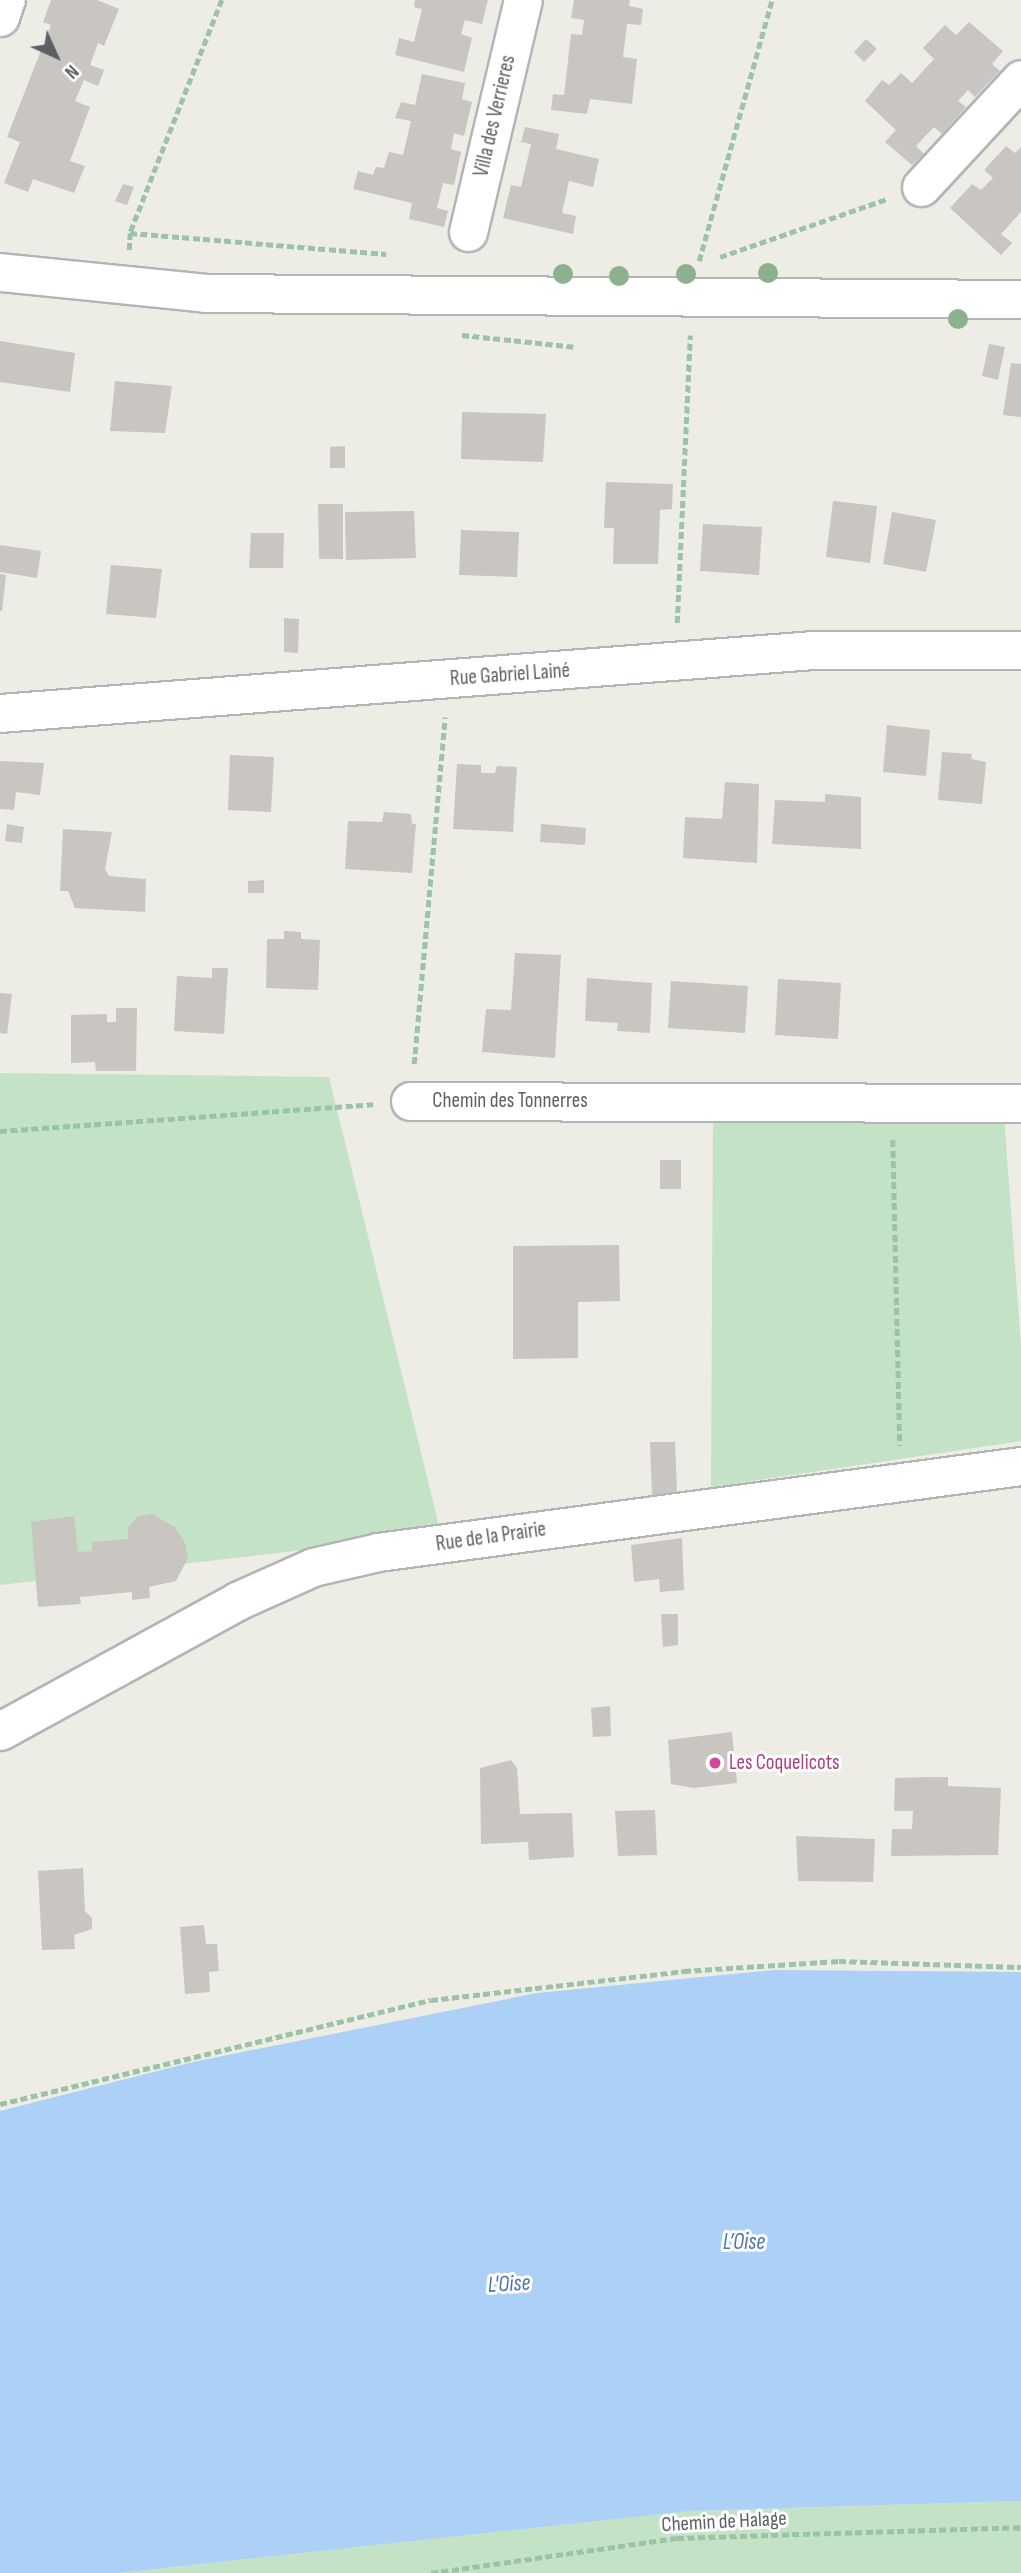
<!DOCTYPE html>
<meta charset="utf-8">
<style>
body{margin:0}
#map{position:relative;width:1021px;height:2573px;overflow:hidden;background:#edece5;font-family:"Sofia Sans Condensed",sans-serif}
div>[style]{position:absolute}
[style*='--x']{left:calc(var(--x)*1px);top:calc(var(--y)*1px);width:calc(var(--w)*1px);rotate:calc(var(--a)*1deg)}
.green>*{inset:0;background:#c4e2c6}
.water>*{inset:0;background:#acd0f6}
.building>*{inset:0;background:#c9c6c1}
.path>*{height:4.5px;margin-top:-2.25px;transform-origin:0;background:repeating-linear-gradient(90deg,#9dc2aa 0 7px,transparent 0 10.5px)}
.roads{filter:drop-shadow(2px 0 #b2b4b8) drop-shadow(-2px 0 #b2b4b8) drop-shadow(0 2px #b2b4b8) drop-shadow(0 -2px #b2b4b8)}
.minor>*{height:37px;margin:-18.5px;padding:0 18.5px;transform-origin:18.5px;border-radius:18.5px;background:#fff}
.trees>*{width:20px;height:20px;margin:-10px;border-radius:50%;background:#8db18e}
.dots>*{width:19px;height:19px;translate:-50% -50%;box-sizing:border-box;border:4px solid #fff;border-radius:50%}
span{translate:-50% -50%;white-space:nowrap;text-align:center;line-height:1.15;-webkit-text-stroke:6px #fff;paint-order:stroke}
.street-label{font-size:21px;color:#5c5f63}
.hotel-label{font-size:21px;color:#b23c85}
.left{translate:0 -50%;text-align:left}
.water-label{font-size:23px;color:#4e76ae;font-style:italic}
.north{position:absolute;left:21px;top:21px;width:70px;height:70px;-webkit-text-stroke:5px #fff;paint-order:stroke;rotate:135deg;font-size:19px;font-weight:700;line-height:28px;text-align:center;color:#5c5f63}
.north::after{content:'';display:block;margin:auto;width:24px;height:32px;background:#5c5f63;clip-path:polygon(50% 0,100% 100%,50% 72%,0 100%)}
</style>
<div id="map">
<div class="green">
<i style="clip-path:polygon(0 1073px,329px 1077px,441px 1534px,0 1585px)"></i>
<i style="clip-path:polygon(713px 1113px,1004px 1117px,1021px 1346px,1021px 1441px,711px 1487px)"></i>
<i style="clip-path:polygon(1021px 2501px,1021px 2573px,119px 2573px,690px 2511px)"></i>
</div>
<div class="water">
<i style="clip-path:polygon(775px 1970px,1021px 1972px,1021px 2501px,690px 2511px,119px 2573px,0 2573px,0 2111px,193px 2062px,537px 1993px)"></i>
</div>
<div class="building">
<i style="clip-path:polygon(51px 0,97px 0,119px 9px,104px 46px,98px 43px,90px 65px,104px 70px,98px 86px,84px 80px,75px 101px,90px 107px,70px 161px,85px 166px,74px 193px,33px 179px,28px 192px,4px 183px,20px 142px,7px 137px,51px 25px,43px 22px)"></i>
<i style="clip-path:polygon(415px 0,488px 0,482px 24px,465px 20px,461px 34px,472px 38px,464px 72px,395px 55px,399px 38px,414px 42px,422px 9px,414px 7px)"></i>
<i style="clip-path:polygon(574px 0,630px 0,629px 6px,643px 9px,641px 25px,627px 24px,623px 57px,637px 59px,632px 104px,590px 99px,587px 114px,551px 110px,553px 94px,564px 95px,571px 34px,582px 35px,584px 20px,571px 18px)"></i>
<i style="clip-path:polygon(969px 22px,1003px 51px,992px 64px,1000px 71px,975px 97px,968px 90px,958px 101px,966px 107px,942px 134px,934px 127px,916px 146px,924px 154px,912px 165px,885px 142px,896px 130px,865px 101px,882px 80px,889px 85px,901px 73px,912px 83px,934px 59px,923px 48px,945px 25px,956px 35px)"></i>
<i style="clip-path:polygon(866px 39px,877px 49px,864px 62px,854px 52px)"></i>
<i style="clip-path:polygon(422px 74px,465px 83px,462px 99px,472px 102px,464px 136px,454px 133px,451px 149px,461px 152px,454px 185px,443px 183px,437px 208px,448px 211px,444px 227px,409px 219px,412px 203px,353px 189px,358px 171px,373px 175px,376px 167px,384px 168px,389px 152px,403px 155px,411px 121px,395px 118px,401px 102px,415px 105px)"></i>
<i style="clip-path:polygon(525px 127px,559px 134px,556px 149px,599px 159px,593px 187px,569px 181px,562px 213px,576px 216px,573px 234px,503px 218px,511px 185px,521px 187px,531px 144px,521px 142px)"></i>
<i style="clip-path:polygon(1006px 146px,1015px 153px,1021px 147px,1021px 212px,1001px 234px,1012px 243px,1001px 255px,950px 208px,972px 184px,981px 190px,993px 178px,984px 170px)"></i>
<i style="clip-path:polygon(123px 184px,134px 187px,127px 205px,115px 201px)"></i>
<i style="clip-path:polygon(0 341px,75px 353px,70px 392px,0 382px)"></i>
<i style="clip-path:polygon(989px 344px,1005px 347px,998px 380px,982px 376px)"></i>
<i style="clip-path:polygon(1011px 363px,1021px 364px,1021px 417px,1003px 415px)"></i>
<i style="clip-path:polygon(115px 381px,172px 386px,165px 433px,110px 431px)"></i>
<i style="clip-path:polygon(462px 412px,546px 414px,543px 462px,461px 459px)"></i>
<i style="clip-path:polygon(345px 446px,345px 468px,330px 468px,330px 447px)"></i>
<i style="clip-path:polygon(606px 482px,673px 484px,672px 509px,660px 510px,658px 564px,613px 564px,614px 528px,604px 528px)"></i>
<i style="clip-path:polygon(833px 501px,877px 506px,870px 563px,826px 557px)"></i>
<i style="clip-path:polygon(318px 504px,343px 504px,343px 559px,319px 559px)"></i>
<i style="clip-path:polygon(414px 511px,416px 558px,346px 560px,345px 512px)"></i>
<i style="clip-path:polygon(892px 512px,936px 520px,926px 572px,883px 564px)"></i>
<i style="clip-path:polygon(703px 524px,762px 527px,759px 575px,700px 571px)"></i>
<i style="clip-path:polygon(461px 530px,519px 532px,517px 577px,459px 575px)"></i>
<i style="clip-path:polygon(251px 533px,284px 533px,283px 568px,249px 568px)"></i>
<i style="clip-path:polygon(0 545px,41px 551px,37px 578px,0 572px)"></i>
<i style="clip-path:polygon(111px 565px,162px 569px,156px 618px,106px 614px)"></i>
<i style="clip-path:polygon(0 574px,6px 575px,2px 611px,0 611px)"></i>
<i style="clip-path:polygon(284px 618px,299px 619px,298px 653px,284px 652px)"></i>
<i style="clip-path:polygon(887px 725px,930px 730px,926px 776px,883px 772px)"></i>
<i style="clip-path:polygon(942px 752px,972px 754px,971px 759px,986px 762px,982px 804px,938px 800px)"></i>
<i style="clip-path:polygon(230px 755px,274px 757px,271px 812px,228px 810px)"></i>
<i style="clip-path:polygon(0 761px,44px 763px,40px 795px,16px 792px,14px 810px,0 809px)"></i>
<i style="clip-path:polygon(457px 764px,481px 765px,481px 773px,495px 773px,497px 766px,517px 767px,513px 832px,453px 829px)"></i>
<i style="clip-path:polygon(725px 782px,759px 784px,757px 863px,683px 858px,685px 817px,722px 819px)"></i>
<i style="clip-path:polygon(825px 794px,861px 797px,861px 849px,772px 844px,775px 800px,825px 802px)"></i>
<i style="clip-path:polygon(384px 812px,411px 814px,412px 824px,416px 824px,412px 873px,345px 869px,348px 821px,382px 822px)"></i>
<i style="clip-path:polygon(7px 824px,24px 827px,22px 843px,5px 841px)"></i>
<i style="clip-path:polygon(541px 824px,586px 828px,585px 845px,540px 842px)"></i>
<i style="clip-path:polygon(63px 829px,112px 832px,105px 869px,109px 876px,146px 879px,145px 912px,75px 908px,68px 891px,60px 891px)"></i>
<i style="clip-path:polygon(264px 880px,264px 893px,248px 893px,248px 881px)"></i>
<i style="clip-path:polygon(284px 931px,301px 932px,301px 939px,320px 940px,318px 990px,266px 988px,267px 939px,284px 939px)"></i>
<i style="clip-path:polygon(515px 953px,561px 955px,555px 1058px,482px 1052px,486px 1009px,511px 1010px)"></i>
<i style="clip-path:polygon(212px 968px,228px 968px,224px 1034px,174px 1031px,177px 976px,212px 978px)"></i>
<i style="clip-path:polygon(587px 978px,652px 983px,650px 1033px,617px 1031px,618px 1023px,585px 1021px)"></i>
<i style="clip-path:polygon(778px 979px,841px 983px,838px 1039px,775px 1035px)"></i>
<i style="clip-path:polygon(671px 981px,748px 986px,745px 1033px,668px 1028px)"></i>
<i style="clip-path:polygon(0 993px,12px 994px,7px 1034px,0 1033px)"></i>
<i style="clip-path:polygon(116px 1008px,137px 1008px,136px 1071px,96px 1071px,95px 1062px,71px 1063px,71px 1015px,107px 1014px,107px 1022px,116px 1022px)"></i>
<i style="clip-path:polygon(660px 1160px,681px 1160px,681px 1189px,660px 1189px)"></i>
<i style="clip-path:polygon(619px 1245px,620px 1301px,578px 1302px,578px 1358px,513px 1359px,513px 1246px)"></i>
<i style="clip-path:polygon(650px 1442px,675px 1442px,677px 1492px,652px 1496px)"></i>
<i style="clip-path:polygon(152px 1514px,175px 1527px,185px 1543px,188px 1558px,176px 1581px,149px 1587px,150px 1598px,132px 1600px,132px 1592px,80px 1597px,81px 1604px,38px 1607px,31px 1522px,74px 1516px,78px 1552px,92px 1551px,92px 1542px,128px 1539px,128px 1528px,137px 1517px)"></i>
<i style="clip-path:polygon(682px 1538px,684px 1590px,660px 1592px,659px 1579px,634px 1582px,631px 1545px)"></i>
<i style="clip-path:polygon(661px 1614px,678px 1614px,678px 1645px,663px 1647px)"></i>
<i style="clip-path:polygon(610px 1706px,611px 1736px,593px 1737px,591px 1708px)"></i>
<i style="clip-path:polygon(732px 1732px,737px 1783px,694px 1788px,671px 1784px,668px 1740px)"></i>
<i style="clip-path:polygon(511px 1760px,517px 1768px,520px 1814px,572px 1813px,574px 1857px,529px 1860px,528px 1842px,481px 1844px,480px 1768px)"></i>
<i style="clip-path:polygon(928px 1777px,948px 1777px,948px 1786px,1001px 1788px,998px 1855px,891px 1856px,892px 1829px,912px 1829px,913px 1811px,894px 1811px,895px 1778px)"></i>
<i style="clip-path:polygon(655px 1810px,657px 1855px,618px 1856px,615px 1811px)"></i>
<i style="clip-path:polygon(796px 1836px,875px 1839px,873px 1882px,798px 1881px)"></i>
<i style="clip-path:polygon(83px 1868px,85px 1911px,92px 1918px,92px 1929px,74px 1935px,75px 1949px,42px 1950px,38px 1871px)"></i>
<i style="clip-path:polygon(204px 1925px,206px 1944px,217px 1944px,219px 1971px,209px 1972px,210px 1992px,185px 1994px,180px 1927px)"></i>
</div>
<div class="path">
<i style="--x:222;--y:0;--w:251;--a:111.5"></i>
<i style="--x:130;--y:233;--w:257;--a:4.7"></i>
<i style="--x:129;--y:250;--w:17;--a:-87"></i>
<i style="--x:720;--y:257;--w:177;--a:-19.2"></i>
<i style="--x:699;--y:261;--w:271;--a:-74.4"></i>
<i style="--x:462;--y:335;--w:115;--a:6"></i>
<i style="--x:677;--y:623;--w:288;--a:-87.4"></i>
<i style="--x:414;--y:1064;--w:348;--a:-84.9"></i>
<i style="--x:0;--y:1131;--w:374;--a:-4.1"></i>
<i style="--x:893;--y:1140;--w:306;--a:88.7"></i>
<i style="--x:0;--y:2104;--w:443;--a:-13.6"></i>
<i style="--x:431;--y:2000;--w:255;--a:-6.5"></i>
<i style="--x:684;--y:1971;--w:155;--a:-3.7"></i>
<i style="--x:839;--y:1961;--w:182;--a:1.9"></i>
<i style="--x:431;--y:2573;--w:248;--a:-8.1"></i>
<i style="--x:677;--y:2538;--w:344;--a:-1.8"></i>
</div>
<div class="roads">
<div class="minor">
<i style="--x:0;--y:17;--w:18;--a:-71"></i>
<i style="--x:921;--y:187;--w:147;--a:-47.2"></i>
<i style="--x:468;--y:232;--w:238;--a:-76.7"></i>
<i style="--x:0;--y:272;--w:206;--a:5.8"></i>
<i style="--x:205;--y:293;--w:816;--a:0.42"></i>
<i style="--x:0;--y:713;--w:815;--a:-4.43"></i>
<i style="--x:813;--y:650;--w:208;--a:0"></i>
<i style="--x:410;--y:1101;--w:611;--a:0.19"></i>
<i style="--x:0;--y:1731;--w:270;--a:-28.7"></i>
<i style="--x:237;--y:1601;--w:83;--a:-24.1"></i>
<i style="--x:313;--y:1567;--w:67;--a:-13"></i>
<i style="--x:378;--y:1552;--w:649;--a:-7.62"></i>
</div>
</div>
<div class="trees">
<i style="left:768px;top:273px"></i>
<i style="left:563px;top:274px"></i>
<i style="left:686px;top:274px"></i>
<i style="left:619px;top:276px"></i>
<i style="left:958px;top:319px"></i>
</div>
<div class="dots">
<i style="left:715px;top:1763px;background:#d1479c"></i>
</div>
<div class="street-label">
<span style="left:495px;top:116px;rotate:-77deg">Villa des Verrieres</span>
<span style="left:510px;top:675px;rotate:-4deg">Rue Gabriel Lainé</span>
<span style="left:510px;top:1101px">Chemin des Tonnerres</span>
<span style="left:491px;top:1537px;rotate:-8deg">Rue de la Prairie</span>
<span style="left:724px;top:2522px;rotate:-3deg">Chemin de Halage</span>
</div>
<div class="hotel-label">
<span class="left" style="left:729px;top:1763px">Les Coquelicots</span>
</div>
<div class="water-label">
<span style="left:744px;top:2242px">L’Oise</span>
<span style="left:509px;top:2284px;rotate:-3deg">L'Oise</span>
</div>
<div class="north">N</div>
</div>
